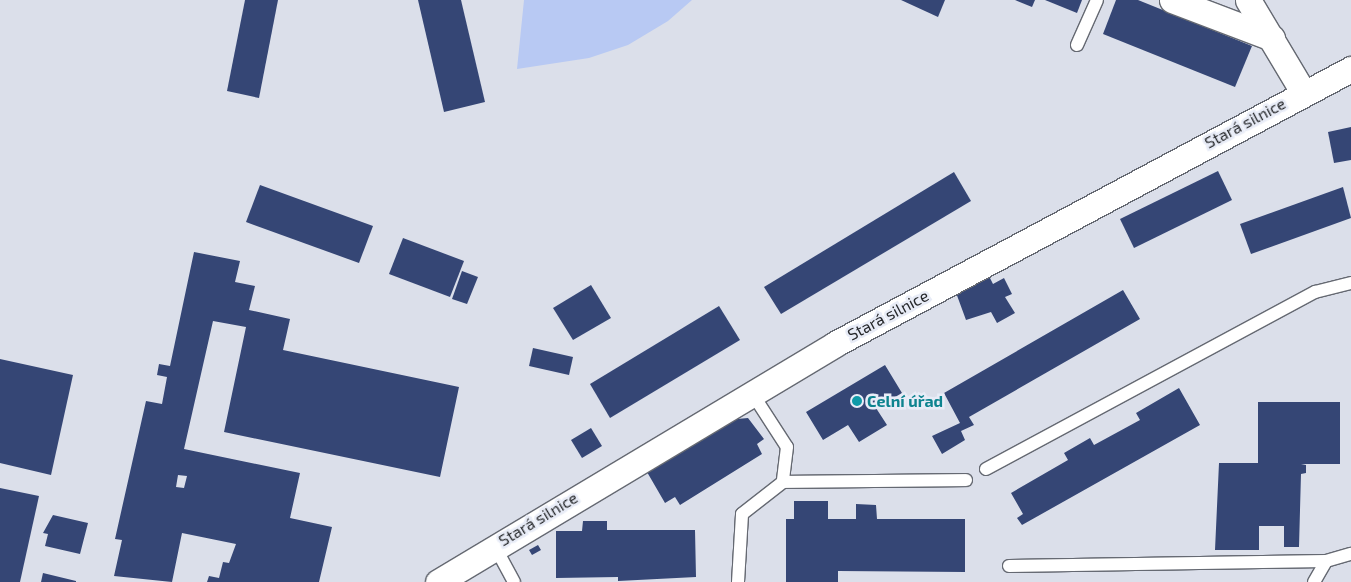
<!DOCTYPE html>
<meta charset="utf-8">
<style>
body{margin:0}
#map{position:relative;width:1351px;height:582px;overflow:hidden;background:#dbdfea;font-family:"Exo 2",sans-serif}
div>[style]{position:absolute}
[style*='--x']{left:calc(var(--x)*1px);top:calc(var(--y)*1px);width:calc(var(--w)*1px);rotate:calc(var(--a)*1deg)}
.green>*{inset:0;background:#b8c9f3}
.building>*{inset:0;background:#354675}
.roads{filter:drop-shadow(1px 0 #656972) drop-shadow(-1px 0 #656972) drop-shadow(0 1px #656972) drop-shadow(0 -1px #656972)}
.lane>*{height:12px;margin:-6px;padding:0 6px;transform-origin:6px;border-radius:6px;background:#fff}
.street>*{height:25px;margin:-12.5px;padding:0 12.5px;transform-origin:12.5px;border-radius:12.5px;background:#fff}
.dots>*{width:14px;height:14px;translate:-50% -50%;box-sizing:border-box;border:2px solid #e8ecf7;border-radius:50%}
span{translate:-50% -50%;white-space:nowrap;text-align:center;line-height:1.15;-webkit-text-stroke:5px #e8ecf7;paint-order:stroke}
.street-label{font-size:16px;color:#26282b}
.culture-label{font-size:16px;color:#0d838f;font-weight:700}
.left{translate:0 -50%;text-align:left}
</style>
<div id="map">
<div class="green">
<i style="clip-path:polygon(524px 0,692px 0,668px 21px,628px 45px,589px 58px,517px 69px)"></i>
</div>
<div class="building">
<i style="clip-path:polygon(245px 0,278px 0,259px 98px,227px 91px)"></i>
<i style="clip-path:polygon(418px 0,461px 0,485px 102px,444px 112px)"></i>
<i style="clip-path:polygon(901px 0,945px 0,938px 17px)"></i>
<i style="clip-path:polygon(1015px 0,1035px 0,1032px 7px)"></i>
<i style="clip-path:polygon(1045px 0,1082px 0,1077px 13px)"></i>
<i style="clip-path:polygon(1116px 0,1138px 0,1252px 46px,1235px 87px,1103px 34px)"></i>
<i style="clip-path:polygon(1351px 127px,1351px 160px,1334px 163px,1328px 132px)"></i>
<i style="clip-path:polygon(1218px 171px,1232px 200px,1134px 248px,1120px 219px)"></i>
<i style="clip-path:polygon(954px 172px,971px 201px,781px 314px,764px 287px)"></i>
<i style="clip-path:polygon(260px 185px,373px 226px,359px 263px,246px 222px)"></i>
<i style="clip-path:polygon(1343px 187px,1351px 218px,1251px 254px,1240px 224px)"></i>
<i style="clip-path:polygon(403px 238px,464px 261px,450px 297px,389px 274px)"></i>
<i style="clip-path:polygon(evenodd,194px 252px,240px 261px,235px 282px,255px 286px,249px 310px,290px 319px,283px 350px,459px 387px,440px 477px,224px 432px,246px 327px,213px 321px,184px 449px,300px 473px,290px 518px,332px 527px,319px 582px,207px 582px,209px 576px,219px 578px,223px 562px,229px 563px,236px 544px,182px 533px,172px 582px,114px 576px,122px 540px,115px 539px,146px 401px,162px 404px,167px 377px,157px 375px,159px 364px,170px 366px,194px 252px,178px 475px,187px 476px,184px 488px,176px 487px,178px 475px)"></i>
<i style="clip-path:polygon(462px 271px,478px 277px,467px 304px,452px 299px)"></i>
<i style="clip-path:polygon(987px 272px,993px 284px,1004px 278px,1012px 294px,1005px 297px,1015px 313px,997px 323px,991px 312px,966px 320px,955px 290px)"></i>
<i style="clip-path:polygon(591px 285px,611px 318px,573px 340px,553px 308px)"></i>
<i style="clip-path:polygon(1123px 290px,1140px 319px,969px 417px,974px 425px,961px 431px,965px 440px,942px 454px,932px 436px,960px 423px,944px 393px)"></i>
<i style="clip-path:polygon(719px 306px,740px 340px,610px 418px,590px 384px)"></i>
<i style="clip-path:polygon(533px 348px,573px 357px,569px 375px,529px 366px)"></i>
<i style="clip-path:polygon(0 359px,73px 375px,51px 475px,0 463px)"></i>
<i style="clip-path:polygon(885px 365px,902px 393px,876px 408px,887px 425px,859px 442px,848px 425px,823px 440px,806px 412px)"></i>
<i style="clip-path:polygon(1179px 388px,1200px 425px,1022px 525px,1017px 518px,1023px 514px,1011px 493px,1068px 460px,1064px 453px,1090px 438px,1094px 445px,1140px 420px,1136px 413px)"></i>
<i style="clip-path:polygon(1258px 402px,1340px 402px,1340px 464px,1301px 464px,1306px 465px,1306px 473px,1301px 474px,1299px 547px,1284px 547px,1284px 526px,1259px 526px,1259px 550px,1215px 550px,1219px 463px,1258px 463px)"></i>
<i style="clip-path:polygon(748px 418px,764px 439px,757px 444px,762px 454px,680px 505px,675px 497px,665px 503px,647px 472px,737px 419px)"></i>
<i style="clip-path:polygon(591px 428px,602px 446px,582px 458px,571px 440px)"></i>
<i style="clip-path:polygon(0 488px,39px 496px,20px 582px,0 582px)"></i>
<i style="clip-path:polygon(794px 501px,828px 501px,828px 519px,856px 519px,856px 504px,876px 505px,877px 519px,965px 519px,965px 572px,838px 571px,838px 582px,786px 582px,786px 519px,794px 519px)"></i>
<i style="clip-path:polygon(53px 515px,88px 523px,80px 554px,45px 546px,48px 534px,43px 533px)"></i>
<i style="clip-path:polygon(583px 521px,607px 521px,607px 530px,695px 530px,696px 577px,618px 581px,618px 577px,556px 578px,556px 531px,582px 531px)"></i>
<i style="clip-path:polygon(538px 545px,541px 550px,532px 555px,529px 550px)"></i>
<i style="clip-path:polygon(43px 573px,76px 581px,76px 582px,41px 582px)"></i>
</div>
<div class="roads">
<div class="lane">
<i style="--x:1077;--y:45;--w:49;--a:-66"></i>
<i style="--x:752;--y:393;--w:64;--a:57.1"></i>
<i style="--x:787;--y:447;--w:35;--a:97"></i>
<i style="--x:986;--y:469;--w:374;--a:-28.3"></i>
<i style="--x:1315;--y:292;--w:37;--a:-14"></i>
<i style="--x:494;--y:545;--w:42;--a:61.6"></i>
<i style="--x:1009;--y:566;--w:317;--a:-0.9"></i>
<i style="--x:1326;--y:561;--w:26;--a:-16"></i>
<i style="--x:738;--y:582;--w:68;--a:-86.6"></i>
<i style="--x:742;--y:514;--w:52;--a:-38"></i>
<i style="--x:783;--y:482;--w:183;--a:-0.6"></i>
<i style="--x:1314;--y:582;--w:24;--a:-60"></i>
</div>
<div class="street">
<i style="--x:1172;--y:0;--w:107;--a:20.8"></i>
<i style="--x:1248;--y:0;--w:107;--a:59.1"></i>
<i style="--x:438;--y:582;--w:463;--a:-30.9"></i>
<i style="--x:835;--y:344;--w:585;--a:-28.06"></i>
</div>
</div>
<div class="dots">
<i style="left:857px;top:401px;background:#0f9aa8"></i>
</div>
<div class="street-label">
<span style="left:1245px;top:123px;rotate:-28deg">Stará silnice</span>
<span style="left:888px;top:315px;rotate:-28deg">Stará silnice</span>
<span style="left:538px;top:519px;rotate:-31deg">Stará silnice</span>
</div>
<div class="culture-label">
<span class="left" style="left:867px;top:401px">Celní úřad</span>
</div>
</div>
